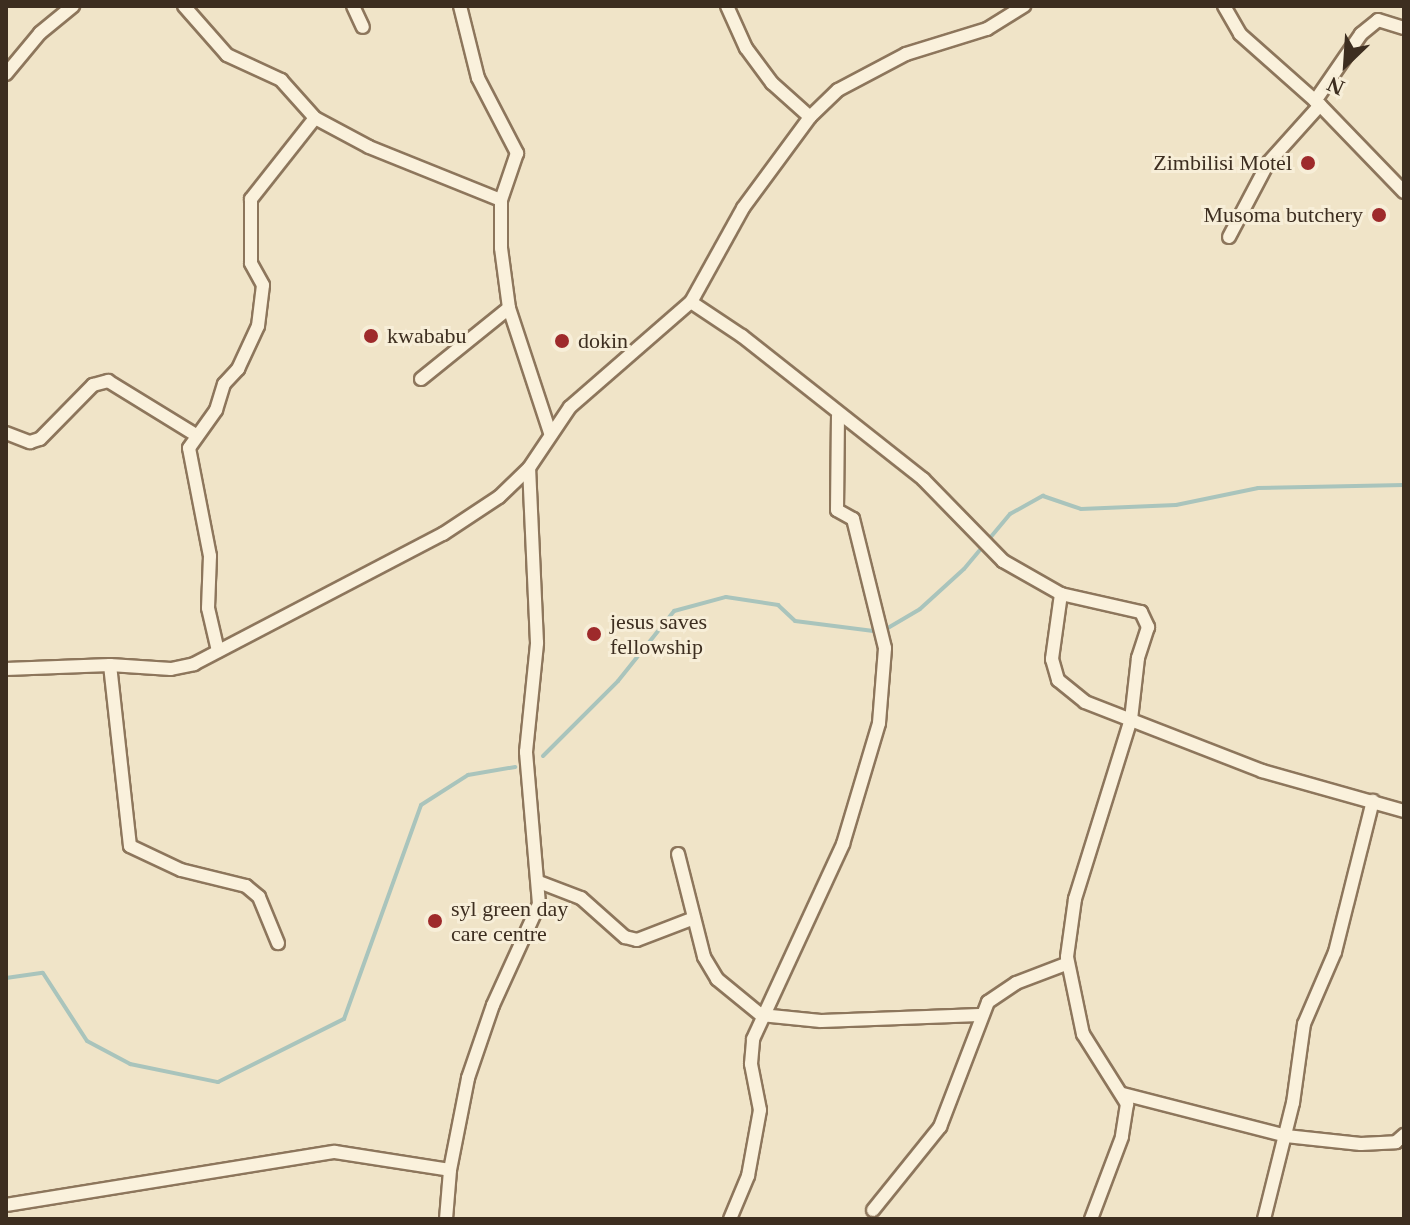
<!DOCTYPE html>
<style>
body{margin:0}
#map{position:relative;width:1410px;height:1225px;overflow:hidden;background:#f0e4c8;font-family:Georgia,serif}
div>[style]{position:absolute}
[style*='--x']{left:calc(var(--x)*1px);top:calc(var(--y)*1px);width:calc(var(--w)*1px);rotate:calc(var(--a)*1deg)}
.stream>*{height:4px;margin:-2px;padding:0 2px;transform-origin:2px;border-radius:2px;background:#a9c4bc}
.roads{filter:drop-shadow(2px 0 #8d765c) drop-shadow(-2px 0 #8d765c) drop-shadow(0 2px #8d765c) drop-shadow(0 -2px #8d765c)}
.minor>*{height:12px;margin:-6px;padding:0 6px;transform-origin:6px;border-radius:6px;background:#faf1dc}
.dots>*{width:22px;height:22px;translate:-50% -50%;box-sizing:border-box;border:4px solid #f7eed8;border-radius:50%}
span{translate:-50% -50%;white-space:nowrap;text-align:center;line-height:1.15;-webkit-text-stroke:6px #f7eed8;paint-order:stroke}
.poi-label{font-size:22px;color:#3d2e20}
.right{translate:-100% -50%;text-align:right}
.left{translate:0 -50%;text-align:left}
.frame{position:absolute;inset:0;border:8px solid #3d2e20;pointer-events:none}
.north{position:absolute;left:1306px;top:24px;width:80px;height:80px;-webkit-text-stroke:6px #f7eed8;paint-order:stroke;rotate:205deg;font-size:22px;font-weight:700;line-height:32px;text-align:center;color:#3d2e20}
.north::after{content:'';display:block;margin:auto;width:28px;height:36px;background:#3d2e20;clip-path:polygon(50% 0,100% 100%,50% 72%,0 100%)}
</style>
<div id="map">
<div class="stream">
<i style="--x:543;--y:756;--w:106;--a:-45"></i>
<i style="--x:618;--y:681;--w:90;--a:-51.3"></i>
<i style="--x:674;--y:611;--w:54;--a:-15.1"></i>
<i style="--x:726;--y:597;--w:53;--a:8.7"></i>
<i style="--x:778;--y:605;--w:23;--a:43"></i>
<i style="--x:795;--y:621;--w:87;--a:7.3"></i>
<i style="--x:881;--y:632;--w:45;--a:-30.5"></i>
<i style="--x:920;--y:609;--w:59;--a:-42.3"></i>
<i style="--x:964;--y:569;--w:72;--a:-50.1"></i>
<i style="--x:1010;--y:514;--w:38;--a:-29"></i>
<i style="--x:1043;--y:496;--w:40;--a:18.9"></i>
<i style="--x:1081;--y:509;--w:95;--a:-2.4"></i>
<i style="--x:1176;--y:505;--w:84;--a:-11.7"></i>
<i style="--x:1258;--y:488;--w:146;--a:-1.2"></i>
<i style="--x:6;--y:978;--w:37;--a:-8"></i>
<i style="--x:43;--y:973;--w:81;--a:57.1"></i>
<i style="--x:87;--y:1041;--w:49;--a:28.1"></i>
<i style="--x:130;--y:1064;--w:90;--a:11.6"></i>
<i style="--x:218;--y:1082;--w:141;--a:-26.6"></i>
<i style="--x:344;--y:1019;--w:227;--a:-70.2"></i>
<i style="--x:421;--y:805;--w:56;--a:-32.6"></i>
<i style="--x:468;--y:775;--w:48;--a:-9.7"></i>
</div>
<div class="roads">
<div class="minor">
<i style="--x:184;--y:6;--w:65;--a:48.7"></i>
<i style="--x:227;--y:55;--w:60;--a:24.8"></i>
<i style="--x:281;--y:80;--w:51;--a:48.2"></i>
<i style="--x:315;--y:118;--w:61;--a:28.2"></i>
<i style="--x:369;--y:147;--w:142;--a:21.9"></i>
<i style="--x:353;--y:6;--w:23;--a:65"></i>
<i style="--x:460;--y:6;--w:74;--a:76"></i>
<i style="--x:478;--y:78;--w:85;--a:62.5"></i>
<i style="--x:517;--y:153;--w:50;--a:108.8"></i>
<i style="--x:501;--y:200;--w:48;--a:90"></i>
<i style="--x:501;--y:248;--w:61;--a:82.4"></i>
<i style="--x:509;--y:308;--w:132;--a:71.8"></i>
<i style="--x:727;--y:6;--w:46;--a:65.7"></i>
<i style="--x:746;--y:48;--w:44;--a:53.4"></i>
<i style="--x:772;--y:83;--w:51;--a:41.8"></i>
<i style="--x:1224;--y:6;--w:32;--a:60"></i>
<i style="--x:1240;--y:34;--w:107;--a:41.6"></i>
<i style="--x:1320;--y:105;--w:121;--a:46"></i>
<i style="--x:6;--y:74;--w:53;--a:-50.3"></i>
<i style="--x:40;--y:33;--w:43;--a:-39.3"></i>
<i style="--x:1315;--y:101;--w:81;--a:-55.5"></i>
<i style="--x:1361;--y:34;--w:22;--a:-39"></i>
<i style="--x:1378;--y:20;--w:27;--a:17"></i>
<i style="--x:1229;--y:237;--w:84;--a:-62.2"></i>
<i style="--x:1268;--y:163;--w:78;--a:-48.1"></i>
<i style="--x:691;--y:302;--w:61;--a:33.7"></i>
<i style="--x:742;--y:336;--w:231;--a:38.3"></i>
<i style="--x:923;--y:479;--w:115;--a:45.7"></i>
<i style="--x:1003;--y:561;--w:67;--a:29.6"></i>
<i style="--x:1061;--y:594;--w:82;--a:12.7"></i>
<i style="--x:1141;--y:612;--w:17;--a:65"></i>
<i style="--x:1148;--y:627;--w:33;--a:108"></i>
<i style="--x:1138;--y:658;--w:61;--a:96.5"></i>
<i style="--x:1131;--y:719;--w:189;--a:107.3"></i>
<i style="--x:1075;--y:899;--w:59;--a:97.9"></i>
<i style="--x:1067;--y:957;--w:79;--a:78.3"></i>
<i style="--x:1083;--y:1034;--w:83;--a:57.8"></i>
<i style="--x:1127;--y:1104;--w:33;--a:99"></i>
<i style="--x:1122;--y:1137;--w:88;--a:110.7"></i>
<i style="--x:421;--y:379;--w:113;--a:-38.9"></i>
<i style="--x:6;--y:433;--w:26;--a:21"></i>
<i style="--x:30;--y:442;--w:10;--a:-17"></i>
<i style="--x:40;--y:439;--w:76;--a:-45.5"></i>
<i style="--x:93;--y:385;--w:16;--a:-15"></i>
<i style="--x:108;--y:381;--w:101;--a:31.6"></i>
<i style="--x:1061;--y:594;--w:66;--a:97.9"></i>
<i style="--x:1052;--y:659;--w:22;--a:74"></i>
<i style="--x:1058;--y:680;--w:35;--a:39"></i>
<i style="--x:1085;--y:702;--w:190;--a:21.3"></i>
<i style="--x:1262;--y:771;--w:148;--a:15.7"></i>
<i style="--x:218;--y:651;--w:44;--a:-103.1"></i>
<i style="--x:208;--y:608;--w:52;--a:-87.8"></i>
<i style="--x:210;--y:556;--w:110;--a:-101"></i>
<i style="--x:189;--y:448;--w:47;--a:-54.6"></i>
<i style="--x:216;--y:410;--w:27;--a:-73"></i>
<i style="--x:224;--y:384;--w:21;--a:-47"></i>
<i style="--x:238;--y:369;--w:47;--a:-65.1"></i>
<i style="--x:258;--y:326;--w:41;--a:-83"></i>
<i style="--x:263;--y:285;--w:25;--a:-119"></i>
<i style="--x:251;--y:263;--w:64;--a:-90"></i>
<i style="--x:251;--y:199;--w:103;--a:-51.7"></i>
<i style="--x:110;--y:665;--w:182;--a:83.7"></i>
<i style="--x:130;--y:846;--w:56;--a:25.2"></i>
<i style="--x:181;--y:870;--w:67;--a:13.8"></i>
<i style="--x:246;--y:886;--w:17;--a:40"></i>
<i style="--x:259;--y:897;--w:50;--a:67.6"></i>
<i style="--x:6;--y:669;--w:104;--a:-2.2"></i>
<i style="--x:110;--y:665;--w:61;--a:3.8"></i>
<i style="--x:171;--y:669;--w:24;--a:-12"></i>
<i style="--x:194;--y:664;--w:281;--a:-27.6"></i>
<i style="--x:443;--y:534;--w:67;--a:-33.5"></i>
<i style="--x:499;--y:497;--w:42;--a:-44"></i>
<i style="--x:529;--y:468;--w:73;--a:-56.1"></i>
<i style="--x:570;--y:407;--w:160;--a:-41"></i>
<i style="--x:691;--y:302;--w:107;--a:-61"></i>
<i style="--x:743;--y:208;--w:113;--a:-53.6"></i>
<i style="--x:810;--y:117;--w:39;--a:-44"></i>
<i style="--x:838;--y:90;--w:77;--a:-27.9"></i>
<i style="--x:906;--y:54;--w:85;--a:-17.2"></i>
<i style="--x:987;--y:29;--w:44;--a:-31.9"></i>
<i style="--x:678;--y:854;--w:106;--a:75.8"></i>
<i style="--x:704;--y:957;--w:26;--a:59"></i>
<i style="--x:717;--y:979;--w:57;--a:39.3"></i>
<i style="--x:761;--y:1015;--w:60;--a:5.7"></i>
<i style="--x:821;--y:1021;--w:159;--a:-2.2"></i>
<i style="--x:539;--y:882;--w:45;--a:20.9"></i>
<i style="--x:581;--y:898;--w:59;--a:41.6"></i>
<i style="--x:625;--y:937;--w:12;--a:14"></i>
<i style="--x:637;--y:940;--w:61;--a:-21.1"></i>
<i style="--x:1123;--y:1094;--w:168;--a:14.4"></i>
<i style="--x:1286;--y:1136;--w:75;--a:6.1"></i>
<i style="--x:1361;--y:1144;--w:35;--a:-3"></i>
<i style="--x:1396;--y:1142;--w:11;--a:-41"></i>
<i style="--x:6;--y:1205;--w:333;--a:-9.2"></i>
<i style="--x:335;--y:1152;--w:116;--a:8.9"></i>
<i style="--x:873;--y:1210;--w:107;--a:-51.1"></i>
<i style="--x:940;--y:1127;--w:134;--a:-69"></i>
<i style="--x:988;--y:1002;--w:34;--a:-34"></i>
<i style="--x:1016;--y:983;--w:53;--a:-20.8"></i>
<i style="--x:446;--y:1219;--w:49;--a:-85.3"></i>
<i style="--x:450;--y:1170;--w:94;--a:-78.9"></i>
<i style="--x:468;--y:1078;--w:77;--a:-71.1"></i>
<i style="--x:493;--y:1005;--w:111;--a:-65.5"></i>
<i style="--x:539;--y:904;--w:153;--a:-94.9"></i>
<i style="--x:526;--y:752;--w:110;--a:-84.2"></i>
<i style="--x:537;--y:643;--w:175;--a:-92.6"></i>
<i style="--x:730;--y:1219;--w:47;--a:-67.3"></i>
<i style="--x:748;--y:1176;--w:67;--a:-79.7"></i>
<i style="--x:760;--y:1110;--w:47;--a:-101.1"></i>
<i style="--x:751;--y:1064;--w:25;--a:-85"></i>
<i style="--x:753;--y:1039;--w:215;--a:-65.2"></i>
<i style="--x:843;--y:844;--w:126;--a:-73.4"></i>
<i style="--x:879;--y:723;--w:75;--a:-85.4"></i>
<i style="--x:885;--y:648;--w:133;--a:-103.9"></i>
<i style="--x:853;--y:519;--w:18;--a:-151"></i>
<i style="--x:837;--y:510;--w:94;--a:-89.4"></i>
<i style="--x:1264;--y:1219;--w:120;--a:-76"></i>
<i style="--x:1293;--y:1103;--w:80;--a:-82.1"></i>
<i style="--x:1304;--y:1024;--w:78;--a:-66.7"></i>
<i style="--x:1335;--y:952;--w:156;--a:-75.9"></i>
</div>
</div>
<div class="dots">
<i style="left:1308px;top:163px;background:#9e2a2b"></i>
<i style="left:1379px;top:215px;background:#9e2a2b"></i>
<i style="left:371px;top:336px;background:#9e2a2b"></i>
<i style="left:562px;top:341px;background:#9e2a2b"></i>
<i style="left:594px;top:634px;background:#9e2a2b"></i>
<i style="left:435px;top:921px;background:#9e2a2b"></i>
</div>
<div class="poi-label">
<span class="right" style="left:1292px;top:163px">Zimbilisi Motel</span>
<span class="right" style="left:1363px;top:215px">Musoma butchery</span>
<span class="left" style="left:387px;top:336px">kwababu</span>
<span class="left" style="left:578px;top:341px">dokin</span>
<span class="left" style="left:610px;top:634px">jesus saves<br>fellowship</span>
<span class="left" style="left:451px;top:921px">syl green day<br>care centre</span>
</div>
<div class="frame"></div>
<div class="north">N</div>
</div>
